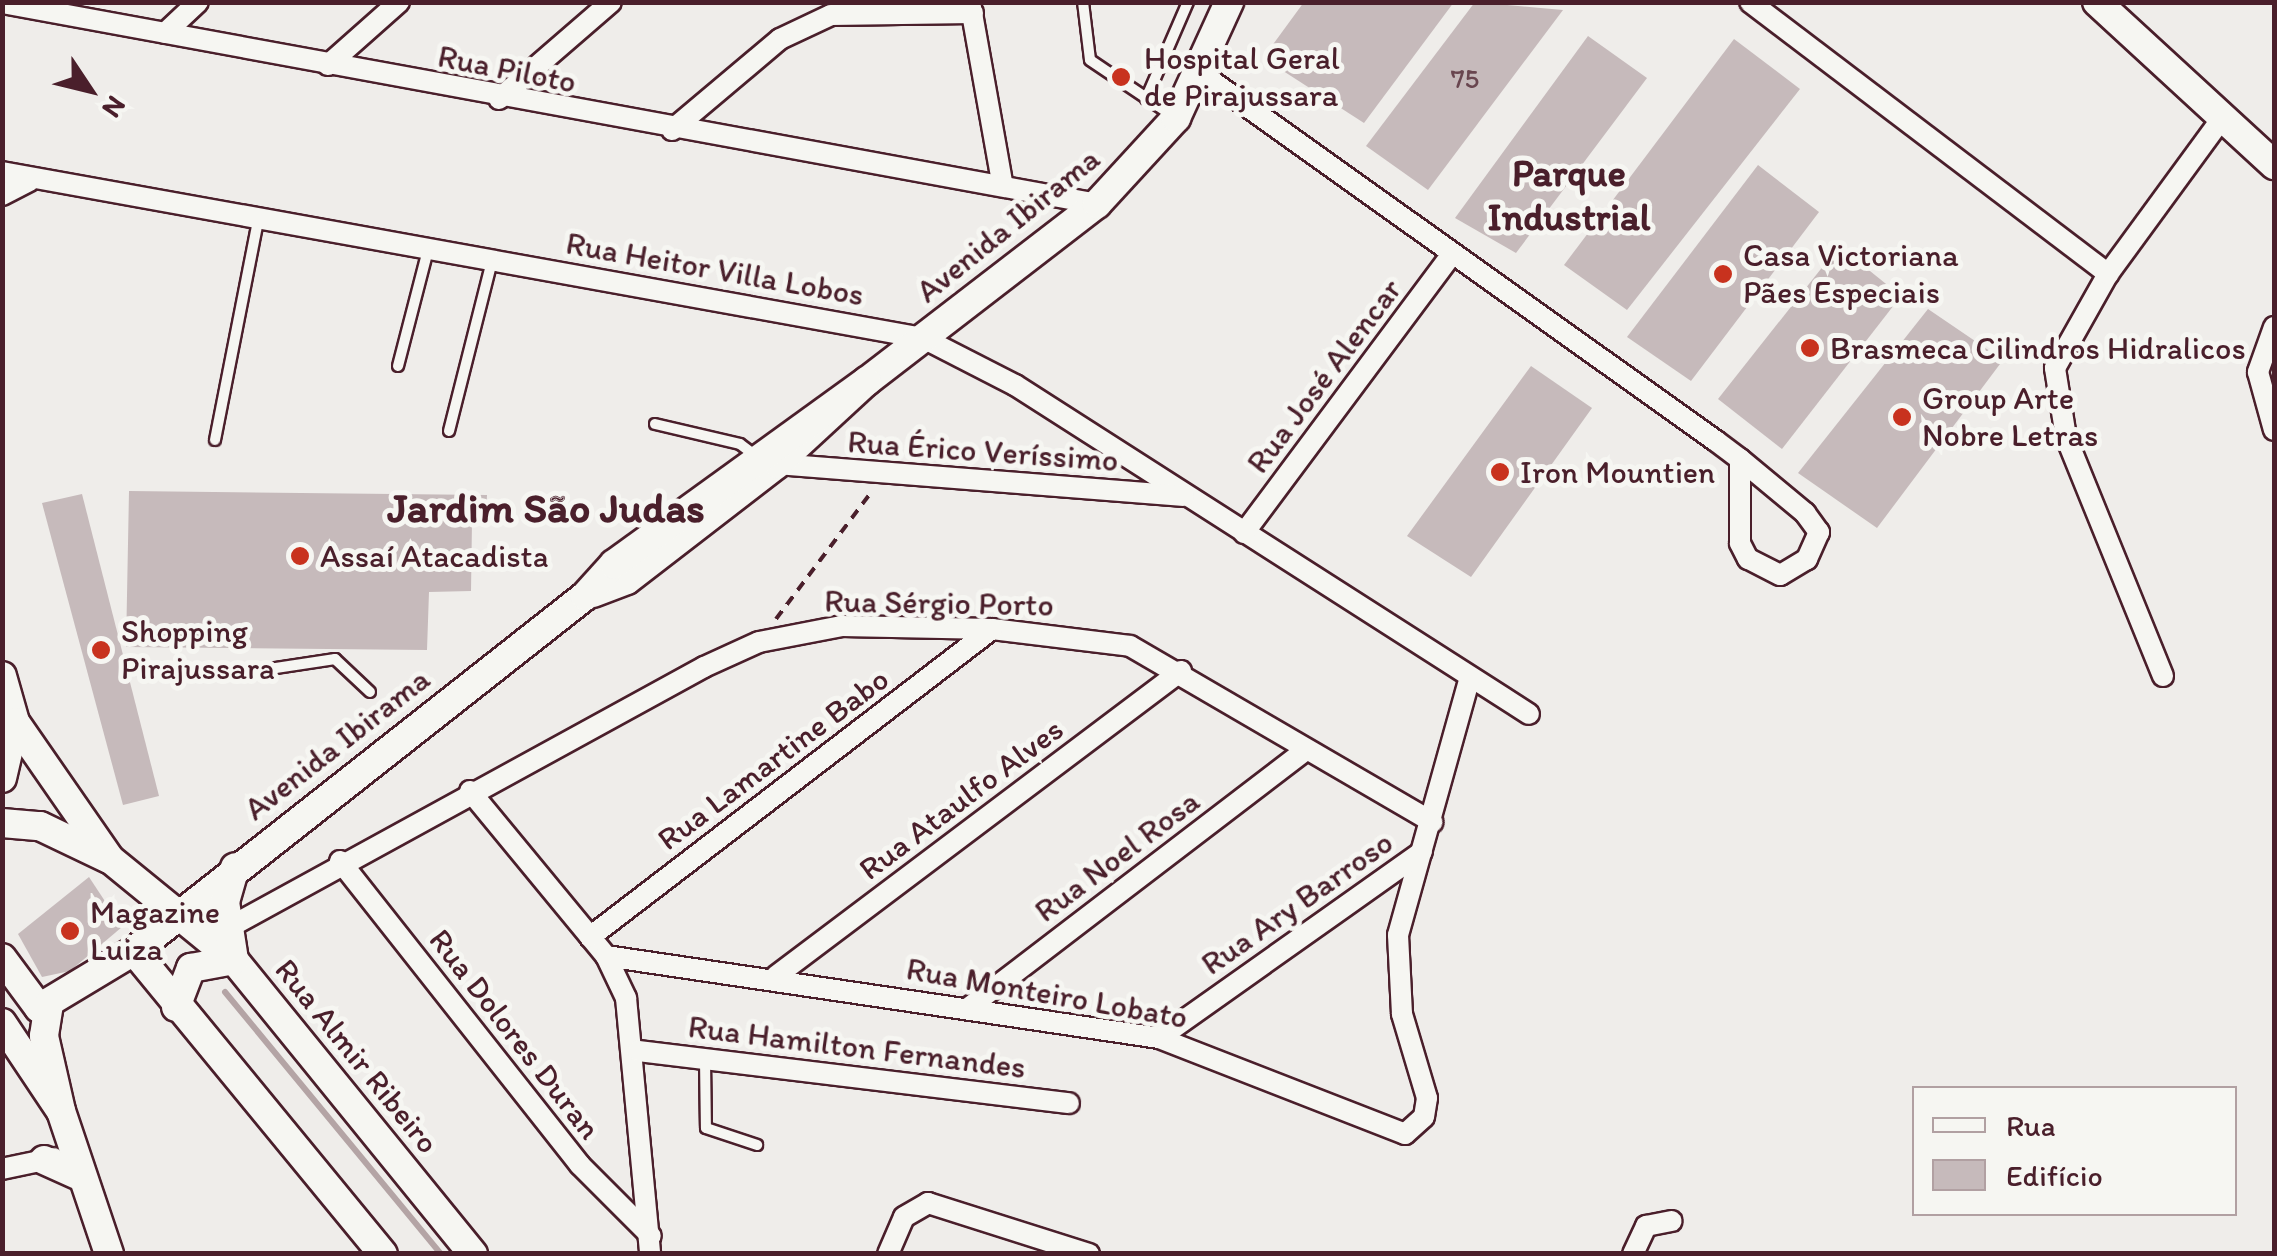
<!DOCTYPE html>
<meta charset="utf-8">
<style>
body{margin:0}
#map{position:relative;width:2277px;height:1256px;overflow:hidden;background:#efedea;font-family:Itim,sans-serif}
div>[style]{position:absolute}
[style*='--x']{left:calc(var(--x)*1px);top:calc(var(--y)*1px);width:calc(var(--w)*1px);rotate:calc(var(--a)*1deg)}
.stream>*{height:6px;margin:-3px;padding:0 3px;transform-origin:3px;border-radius:3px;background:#b4a4a5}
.building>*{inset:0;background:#c6babb}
.path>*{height:4px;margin-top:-2px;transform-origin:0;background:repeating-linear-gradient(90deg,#4a1f2b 0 10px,transparent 0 18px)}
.roads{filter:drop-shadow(2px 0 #4a1f2b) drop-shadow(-2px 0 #4a1f2b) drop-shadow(0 2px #4a1f2b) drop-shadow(0 -2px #4a1f2b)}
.lane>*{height:10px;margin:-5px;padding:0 5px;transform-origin:5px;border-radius:5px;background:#f6f6f2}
.street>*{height:20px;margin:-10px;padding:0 10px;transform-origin:10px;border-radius:10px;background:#f6f6f2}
.secondary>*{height:28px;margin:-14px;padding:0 14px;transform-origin:14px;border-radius:14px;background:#f6f6f2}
.dots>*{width:28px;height:28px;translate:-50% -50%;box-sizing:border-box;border:5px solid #f6f6f2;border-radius:50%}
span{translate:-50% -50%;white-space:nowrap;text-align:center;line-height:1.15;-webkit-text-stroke:10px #f6f6f2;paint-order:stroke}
.number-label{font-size:28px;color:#69464f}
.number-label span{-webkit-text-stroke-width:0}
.poi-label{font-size:32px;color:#4a1f2b}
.left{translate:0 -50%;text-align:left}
.street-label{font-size:32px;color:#4a1f2b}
.quarter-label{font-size:38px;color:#4a1f2b;font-weight:700}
.district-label{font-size:42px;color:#4a1f2b;font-weight:700}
.frame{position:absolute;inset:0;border:5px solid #4a1f2b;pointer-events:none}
.legend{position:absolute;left:1912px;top:1086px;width:325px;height:130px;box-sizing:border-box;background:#f6f6f2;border:2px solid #b1a0a2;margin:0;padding:12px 18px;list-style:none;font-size:30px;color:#4a1f2b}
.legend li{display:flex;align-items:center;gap:20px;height:50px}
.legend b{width:50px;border:2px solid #b1a0a2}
.north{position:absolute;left:40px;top:40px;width:100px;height:100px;-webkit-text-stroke:8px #f6f6f2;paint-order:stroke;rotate:125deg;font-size:28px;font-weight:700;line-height:40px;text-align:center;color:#4a1f2b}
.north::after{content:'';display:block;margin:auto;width:35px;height:45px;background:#4a1f2b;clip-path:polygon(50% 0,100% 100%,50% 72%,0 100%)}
</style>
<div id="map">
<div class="stream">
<i style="--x:225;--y:992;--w:340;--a:50.5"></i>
</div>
<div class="building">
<i style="clip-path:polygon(1304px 2px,1454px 2px,1364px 123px,1263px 58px)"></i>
<i style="clip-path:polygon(1475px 2px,1563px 10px,1428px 190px,1366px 146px)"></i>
<i style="clip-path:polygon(1588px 36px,1647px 78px,1516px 253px,1455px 218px)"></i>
<i style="clip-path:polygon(1734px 39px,1800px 89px,1627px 310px,1564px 265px)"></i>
<i style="clip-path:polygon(1758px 165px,1819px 212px,1691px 381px,1627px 337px)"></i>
<i style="clip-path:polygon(1839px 246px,1901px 296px,1782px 449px,1718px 399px)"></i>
<i style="clip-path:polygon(1928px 309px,2003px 360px,1877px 528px,1798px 473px)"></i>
<i style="clip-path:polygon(1531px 366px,1592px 408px,1471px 577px,1407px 536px)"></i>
<i style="clip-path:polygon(129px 491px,487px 495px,486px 515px,472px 521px,471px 591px,429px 592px,427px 650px,126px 647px)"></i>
<i style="clip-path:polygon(82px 494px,159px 796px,123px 805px,42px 503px)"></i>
<i style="clip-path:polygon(89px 877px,122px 927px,70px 971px,42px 977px,18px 934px)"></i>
</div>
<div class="path">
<i style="--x:776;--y:619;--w:160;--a:-53.1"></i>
</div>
<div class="roads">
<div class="lane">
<i style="--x:1083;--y:2;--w:58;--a:83.1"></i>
<i style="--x:1090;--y:60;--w:100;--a:34"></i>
<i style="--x:1146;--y:99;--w:106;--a:-66.6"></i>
<i style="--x:398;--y:366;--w:120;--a:-75.5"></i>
<i style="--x:655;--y:424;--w:87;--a:13.2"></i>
<i style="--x:740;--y:444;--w:21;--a:37"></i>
<i style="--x:449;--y:431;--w:175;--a:-75.8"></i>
<i style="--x:215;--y:440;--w:223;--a:-78.9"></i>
<i style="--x:256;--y:671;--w:80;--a:-8.6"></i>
<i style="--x:335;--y:659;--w:48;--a:43.3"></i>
<i style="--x:705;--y:1060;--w:68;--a:89.2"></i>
<i style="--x:706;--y:1128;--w:54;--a:18.4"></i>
</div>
<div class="street">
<i style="--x:970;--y:2;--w:183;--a:79.9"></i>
<i style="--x:1750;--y:2;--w:450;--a:37.2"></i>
<i style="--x:2;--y:3;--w:1113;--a:10.4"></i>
<i style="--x:165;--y:33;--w:45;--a:-43.2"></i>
<i style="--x:328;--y:65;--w:95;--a:-41.6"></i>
<i style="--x:1203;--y:75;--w:630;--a:35.51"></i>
<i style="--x:1716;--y:441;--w:30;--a:37"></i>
<i style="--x:1740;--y:459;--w:85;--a:39.7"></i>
<i style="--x:1805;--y:513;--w:24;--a:54"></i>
<i style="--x:1819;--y:532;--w:30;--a:114"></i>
<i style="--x:1807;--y:559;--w:31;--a:149"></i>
<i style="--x:1780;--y:575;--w:36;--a:-153"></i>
<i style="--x:1748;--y:559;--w:18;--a:-117"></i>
<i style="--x:1740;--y:543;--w:84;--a:-90"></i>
<i style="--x:499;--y:99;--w:148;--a:-40.9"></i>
<i style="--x:672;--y:130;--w:141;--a:-40.1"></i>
<i style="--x:780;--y:39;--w:56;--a:-25.2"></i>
<i style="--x:831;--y:15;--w:142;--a:-0.8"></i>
<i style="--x:2;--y:172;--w:936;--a:10.22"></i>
<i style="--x:923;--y:338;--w:103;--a:27.1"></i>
<i style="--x:1015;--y:385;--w:610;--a:32.62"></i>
<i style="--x:2;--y:195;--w:31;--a:-27"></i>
<i style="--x:2274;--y:327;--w:48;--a:109.6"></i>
<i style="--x:2258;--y:372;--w:60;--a:74.6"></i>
<i style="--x:777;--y:464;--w:408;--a:4.5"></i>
<i style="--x:1244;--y:533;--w:348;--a:-53.3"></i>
<i style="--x:2163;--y:676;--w:258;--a:-112.1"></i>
<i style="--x:2066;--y:437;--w:70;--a:-99.1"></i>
<i style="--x:2055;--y:368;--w:108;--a:-60.6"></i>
<i style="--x:2108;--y:274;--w:195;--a:-53.8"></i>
<i style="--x:470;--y:791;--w:214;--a:50.5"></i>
<i style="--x:606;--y:956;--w:47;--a:64.5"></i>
<i style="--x:626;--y:998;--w:257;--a:84.6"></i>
<i style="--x:340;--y:861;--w:387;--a:51.7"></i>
<i style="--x:580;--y:1165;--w:100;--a:45"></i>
<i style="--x:228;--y:928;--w:543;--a:-28.74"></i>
<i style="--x:704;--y:667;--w:60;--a:-24.4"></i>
<i style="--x:759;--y:642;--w:85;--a:-10.9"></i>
<i style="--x:842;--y:626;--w:150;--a:1.1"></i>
<i style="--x:992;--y:629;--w:139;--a:7"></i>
<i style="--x:1130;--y:646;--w:350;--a:30.2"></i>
<i style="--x:590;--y:937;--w:506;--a:-37.46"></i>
<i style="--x:606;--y:956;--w:559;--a:8.43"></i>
<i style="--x:1159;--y:1038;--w:264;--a:21.3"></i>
<i style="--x:1405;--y:1134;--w:25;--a:-42"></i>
<i style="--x:1424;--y:1117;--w:19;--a:-81"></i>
<i style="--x:1427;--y:1098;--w:88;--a:-106.6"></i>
<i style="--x:1402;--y:1014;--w:79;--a:-92.9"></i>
<i style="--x:1398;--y:935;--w:265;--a:-74.4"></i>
<i style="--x:776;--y:976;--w:507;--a:-36.98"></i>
<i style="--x:967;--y:1009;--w:424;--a:-37.4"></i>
<i style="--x:1159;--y:1038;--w:322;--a:-35.3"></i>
<i style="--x:638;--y:1051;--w:434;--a:6.9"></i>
<i style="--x:2;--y:1169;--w:53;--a:-11.9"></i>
<i style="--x:888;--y:1254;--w:40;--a:-66.6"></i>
<i style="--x:904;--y:1217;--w:28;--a:-30"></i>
<i style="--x:928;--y:1203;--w:169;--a:17.6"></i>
<i style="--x:1633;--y:1254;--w:31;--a:-65"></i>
<i style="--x:1646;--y:1226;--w:26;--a:-11"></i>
</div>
<div class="secondary">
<i style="--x:2097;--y:2;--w:241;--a:42.6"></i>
<i style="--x:593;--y:593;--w:36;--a:-21"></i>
<i style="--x:627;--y:580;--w:190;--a:-37.7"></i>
<i style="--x:777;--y:464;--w:122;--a:-42.7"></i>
<i style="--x:867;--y:381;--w:290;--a:-37.6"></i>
<i style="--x:1097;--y:204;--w:117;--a:-47.4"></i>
<i style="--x:1176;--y:118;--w:128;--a:-65.4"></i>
<i style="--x:2;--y:676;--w:48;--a:74.2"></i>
<i style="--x:15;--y:722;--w:167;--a:55.3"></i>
<i style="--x:110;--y:859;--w:160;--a:39.2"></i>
<i style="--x:234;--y:960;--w:379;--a:50.9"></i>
<i style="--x:2;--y:778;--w:57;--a:-76.9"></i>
<i style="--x:2;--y:823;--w:38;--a:5"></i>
<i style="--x:40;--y:826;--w:76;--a:25.6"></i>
<i style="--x:134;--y:951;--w:392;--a:50.6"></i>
<i style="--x:2;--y:958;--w:62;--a:53.5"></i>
<i style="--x:39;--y:1008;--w:111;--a:-31"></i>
<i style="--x:134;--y:951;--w:574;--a:-38.21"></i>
<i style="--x:585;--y:596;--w:43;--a:-47.8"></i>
<i style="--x:614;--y:564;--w:312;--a:-35.9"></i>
<i style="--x:49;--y:1004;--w:32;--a:99"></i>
<i style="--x:44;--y:1036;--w:77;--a:77.2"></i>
<i style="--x:61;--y:1111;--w:151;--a:71.4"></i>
<i style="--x:176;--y:1007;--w:42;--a:-69"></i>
<i style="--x:191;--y:968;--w:44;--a:-10.5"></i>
<i style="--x:234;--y:960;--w:59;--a:-98.8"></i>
<i style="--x:225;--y:902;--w:36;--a:-74"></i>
<i style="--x:2;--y:1023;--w:105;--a:56.3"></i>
<i style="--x:44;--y:1160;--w:42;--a:24.1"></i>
</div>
</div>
<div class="dots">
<i style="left:1121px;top:77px;background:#c8321e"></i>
<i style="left:1723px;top:274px;background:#c8321e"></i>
<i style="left:1810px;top:348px;background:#c8321e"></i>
<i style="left:1902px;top:417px;background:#c8321e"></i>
<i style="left:1500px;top:472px;background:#c8321e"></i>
<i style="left:300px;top:556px;background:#c8321e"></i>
<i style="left:101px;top:650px;background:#c8321e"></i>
<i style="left:70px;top:931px;background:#c8321e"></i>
</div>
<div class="number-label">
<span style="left:1465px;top:78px">75</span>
</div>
<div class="poi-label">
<span class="left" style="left:1144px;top:77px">Hospital Geral<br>de Pirajussara</span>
<span class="left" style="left:1743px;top:274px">Casa Victoriana<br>Pães Especiais</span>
<span class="left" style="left:1830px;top:348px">Brasmeca Cilindros Hidralicos</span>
<span class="left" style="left:1922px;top:417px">Group Arte<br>Nobre Letras</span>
<span class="left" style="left:1520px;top:472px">Iron Mountien</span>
<span class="left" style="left:320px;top:556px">Assaí Atacadista</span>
<span class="left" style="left:121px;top:650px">Shopping<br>Pirajussara</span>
<span class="left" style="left:90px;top:931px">Magazine<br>Luiza</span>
</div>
<div class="street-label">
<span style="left:507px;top:69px;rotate:11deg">Rua Piloto</span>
<span style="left:1008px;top:225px;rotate:-39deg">Avenida Ibirama</span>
<span style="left:715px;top:269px;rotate:10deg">Rua Heitor Villa Lobos</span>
<span style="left:1324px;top:376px;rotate:-53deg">Rua José Alencar</span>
<span style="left:983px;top:451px;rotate:4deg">Rua Érico Veríssimo</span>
<span style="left:939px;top:603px;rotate:1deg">Rua Sérgio Porto</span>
<span style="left:337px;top:744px;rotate:-38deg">Avenida Ibirama</span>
<span style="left:773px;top:759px;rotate:-37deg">Rua Lamartine Babo</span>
<span style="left:961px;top:799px;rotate:-37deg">Rua Ataulfo Alves</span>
<span style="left:1117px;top:856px;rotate:-37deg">Rua Noel Rosa</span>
<span style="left:1297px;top:903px;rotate:-35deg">Rua Ary Barroso</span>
<span style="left:1047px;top:993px;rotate:10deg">Rua Monteiro Lobato</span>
<span style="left:515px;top:1034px;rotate:52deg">Rua Dolores Duran</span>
<span style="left:857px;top:1047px;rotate:7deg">Rua Hamilton Fernandes</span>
<span style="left:357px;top:1056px;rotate:51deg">Rua Almir Ribeiro</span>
</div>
<div class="quarter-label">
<span style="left:1569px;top:196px">Parque<br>Industrial</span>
</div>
<div class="district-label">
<span style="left:546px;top:508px">Jardim São Judas</span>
</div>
<div class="frame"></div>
<ul class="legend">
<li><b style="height:12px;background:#f6f6f2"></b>Rua</li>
<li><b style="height:28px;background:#c6babb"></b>Edifício</li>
</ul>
<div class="north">N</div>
</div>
